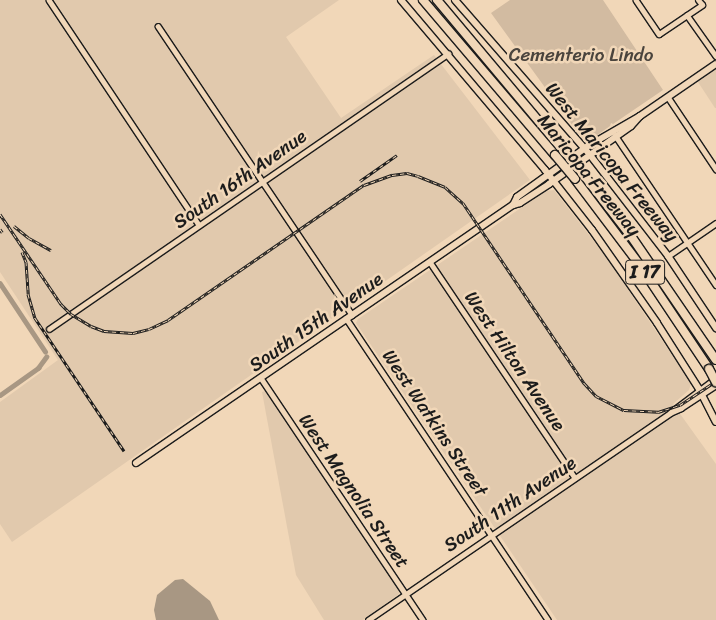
<!DOCTYPE html>
<style>
body{margin:0}
#map{position:relative;width:716px;height:620px;overflow:hidden;background:#f1d7b8;font-family:Sriracha,sans-serif}
div>[style]{position:absolute}
[style*='--x']{left:calc(var(--x)*1px);top:calc(var(--y)*1px);width:calc(var(--w)*1px);rotate:calc(var(--a)*1deg)}
.built>*{inset:0;background:#e1c9ad}
.green>*{inset:0;background:#d2bba1}
.water>*{inset:0;background:#a89783}
.canal>*{height:4.5px;margin:-2.25px;padding:0 2.25px;transform-origin:2.25px;border-radius:2.25px;background:#a89783}
.roads{filter:drop-shadow(1px 0 #1c1c1c) drop-shadow(-1px 0 #1c1c1c) drop-shadow(0 1px #1c1c1c) drop-shadow(0 -1px #1c1c1c)}
.minor>*{height:4.5px;margin:-2.25px;padding:0 2.25px;transform-origin:2.25px;border-radius:2.25px;background:#f1d7b8}
.secondary>*{height:6px;margin:-3px;padding:0 3px;transform-origin:3px;border-radius:3px;background:#f1d7b8}
.motorway>*{height:8px;margin:-4px;padding:0 4px;transform-origin:4px;border-radius:4px;background:#f1d7b8}
.rail>*{height:3px;margin-top:-1.5px;transform-origin:0;background:repeating-linear-gradient(90deg,#f1d7b8 0 4px,#1c1c1c 0 8px);box-sizing:border-box;border-block:1px solid #1c1c1c}
.bridges{filter:drop-shadow(1px 0 #1c1c1c) drop-shadow(-1px 0 #1c1c1c) drop-shadow(0 1px #1c1c1c) drop-shadow(0 -1px #1c1c1c)}
.motorway-bridge>*{height:8px;margin:-4px;padding:0 4px;transform-origin:4px;border-radius:4px;background:#f1d7b8}
span{translate:-50% -50%;white-space:nowrap;text-align:center;line-height:1.15;-webkit-text-stroke:5px #f1d7b8;paint-order:stroke}
.shield-label span{padding:1px 4px;background:#f1d7b8;border:1px solid;border-radius:4px;-webkit-text-stroke-width:0}
.shield-label{font-size:18px;color:#1c1c1c;font-weight:700}
.park-label{font-size:19px;color:#4a443d}
.street-label{font-size:19px;color:#1c1c1c}
</style>
<div id="map">
<div class="built">
<i style="clip-path:polygon(0 0,339px 0,286px 37px,341px 118px,434px 55px,530px 180px,12px 542px,0 524px,0 402px,58px 360px,0 272px)"></i>
<i style="clip-path:polygon(716px 66px,716px 108px,715px 108px,696px 79px)"></i>
<i style="clip-path:polygon(554px 190px,604px 254px,691px 383px,689px 390px,673px 404px,716px 464px,716px 620px,557px 620px,356px 323px,358px 319px,546px 191px)"></i>
<i style="clip-path:polygon(265px 391px,398px 587px,399px 594px,363px 620px,324px 620px,296px 575px,262px 392px)"></i>
</div>
<div class="green">
<i style="clip-path:polygon(510px 0,603px 0,663px 90px,613px 124px,611px 123px,610px 126px,589px 141px,581px 137px,491px 13px)"></i>
</div>
<div class="water">
<i style="clip-path:polygon(183px 579px,210px 601px,219px 620px,156px 620px,154px 610px,157px 595px,175px 580px)"></i>
</div>
<div class="canal">
<i style="--x:0;--y:283;--w:82;--a:56.5"></i>
<i style="--x:0;--y:395;--w:47;--a:-35.4"></i>
<i style="--x:38;--y:368;--w:14;--a:-54"></i>
</div>
<div class="roads">
<div class="minor">
<i style="--x:49;--y:0;--w:270;--a:56.3"></i>
<i style="--x:636;--y:0;--w:41;--a:55.9"></i>
<i style="--x:659;--y:34;--w:52;--a:-34"></i>
<i style="--x:702;--y:5;--w:6;--a:-129"></i>
<i style="--x:687;--y:15;--w:50;--a:54.7"></i>
<i style="--x:158;--y:26;--w:348;--a:56.1"></i>
<i style="--x:668;--y:97;--w:87;--a:56.3"></i>
<i style="--x:615;--y:135;--w:181;--a:56"></i>
<i style="--x:668;--y:256;--w:58;--a:-34.5"></i>
<i style="--x:430;--y:262;--w:260;--a:56.1"></i>
<i style="--x:346;--y:318;--w:363;--a:56.2"></i>
<i style="--x:49;--y:329;--w:485;--a:-34.6"></i>
<i style="--x:261;--y:378;--w:291;--a:56.2"></i>
<i style="--x:671;--y:412;--w:56;--a:-37.1"></i>
<i style="--x:368;--y:620;--w:366;--a:-34.4"></i>
<i style="--x:670;--y:413;--w:12;--a:-24"></i>
<i style="--x:681;--y:408;--w:42;--a:-33.3"></i>
</div>
<div class="secondary">
<i style="--x:401;--y:0;--w:223;--a:49.7"></i>
<i style="--x:545;--y:170;--w:76;--a:51.9"></i>
<i style="--x:592;--y:230;--w:113;--a:55"></i>
<i style="--x:657;--y:323;--w:78;--a:57.5"></i>
<i style="--x:699;--y:389;--w:37;--a:63"></i>
<i style="--x:455;--y:0;--w:206;--a:48.9"></i>
<i style="--x:590;--y:155;--w:128;--a:52.3"></i>
<i style="--x:668;--y:256;--w:87;--a:56.3"></i>
<i style="--x:513;--y:205;--w:9;--a:-63"></i>
<i style="--x:517;--y:197;--w:87;--a:-35.7"></i>
<i style="--x:588;--y:146;--w:60;--a:-30"></i>
<i style="--x:640;--y:116;--w:92;--a:-34.4"></i>
<i style="--x:136;--y:463;--w:457;--a:-34.4"></i>
<i style="--x:513;--y:205;--w:7;--a:-16"></i>
<i style="--x:520;--y:203;--w:35;--a:-33"></i>
<i style="--x:549;--y:184;--w:100;--a:-35.3"></i>
<i style="--x:631;--y:126;--w:13;--a:-48"></i>
</div>
<div class="motorway">
<i style="--x:423;--y:0;--w:204;--a:49.6"></i>
<i style="--x:437;--y:0;--w:196;--a:50"></i>
<i style="--x:583;--y:174;--w:78;--a:52.3"></i>
<i style="--x:631;--y:236;--w:150;--a:55.6"></i>
<i style="--x:575;--y:179;--w:106;--a:53"></i>
<i style="--x:639;--y:264;--w:126;--a:56.3"></i>
</div>
</div>
<div class="rail">
<i style="--x:360;--y:181;--w:45;--a:-35.1"></i>
<i style="--x:0;--y:214;--w:109;--a:55.9"></i>
<i style="--x:61;--y:304;--w:14;--a:45"></i>
<i style="--x:71;--y:314;--w:23;--a:31"></i>
<i style="--x:91;--y:326;--w:14;--a:21"></i>
<i style="--x:104;--y:331;--w:29;--a:4"></i>
<i style="--x:133;--y:333;--w:16;--a:-14"></i>
<i style="--x:149;--y:329;--w:21;--a:-25"></i>
<i style="--x:168;--y:320;--w:238;--a:-34.6"></i>
<i style="--x:364;--y:185;--w:30;--a:-20"></i>
<i style="--x:392;--y:175;--w:15;--a:-8"></i>
<i style="--x:407;--y:173;--w:11;--a:15"></i>
<i style="--x:418;--y:176;--w:29;--a:22"></i>
<i style="--x:445;--y:187;--w:24;--a:42"></i>
<i style="--x:463;--y:203;--w:217;--a:56.1"></i>
<i style="--x:584;--y:383;--w:18;--a:47"></i>
<i style="--x:596;--y:396;--w:31;--a:27"></i>
<i style="--x:624;--y:410;--w:34;--a:3"></i>
<i style="--x:658;--y:412;--w:23;--a:-18"></i>
<i style="--x:680;--y:405;--w:43;--a:-33.7"></i>
<i style="--x:14;--y:226;--w:19;--a:39"></i>
<i style="--x:29;--y:238;--w:25;--a:29"></i>
<i style="--x:0;--y:229;--w:4;--a:56"></i>
<i style="--x:22;--y:252;--w:11;--a:68"></i>
<i style="--x:26;--y:262;--w:32;--a:86"></i>
<i style="--x:28;--y:294;--w:25;--a:74"></i>
<i style="--x:35;--y:318;--w:160;--a:56.2"></i>
</div>
<div class="bridges">
<div class="motorway-bridge">
<i style="--x:563;--y:150;--w:31;--a:50"></i>
<i style="--x:555;--y:155;--w:31;--a:50"></i>
<i style="--x:709;--y:369;--w:15;--a:62"></i>
</div>
</div>
<div class="shield-label">
<span style="left:645px;top:272px">I 17</span>
</div>
<div class="park-label">
<span style="left:581px;top:55px">Cementerio Lindo</span>
</div>
<div class="street-label">
<span style="left:612px;top:162px;rotate:51deg">West Maricopa Freeway</span>
<span style="left:589px;top:175px;rotate:51deg">Maricopa Freeway</span>
<span style="left:240px;top:179px;rotate:-35deg">South 16th Avenue</span>
<span style="left:316px;top:322px;rotate:-35deg">South 15th Avenue</span>
<span style="left:515px;top:361px;rotate:56deg">West Hilton Avenue</span>
<span style="left:435px;top:423px;rotate:56deg">West Watkins Street</span>
<span style="left:354px;top:491px;rotate:56deg">West Magnolia Street</span>
<span style="left:510px;top:504px;rotate:-34deg">South 11th Avenue</span>
</div>
</div>
